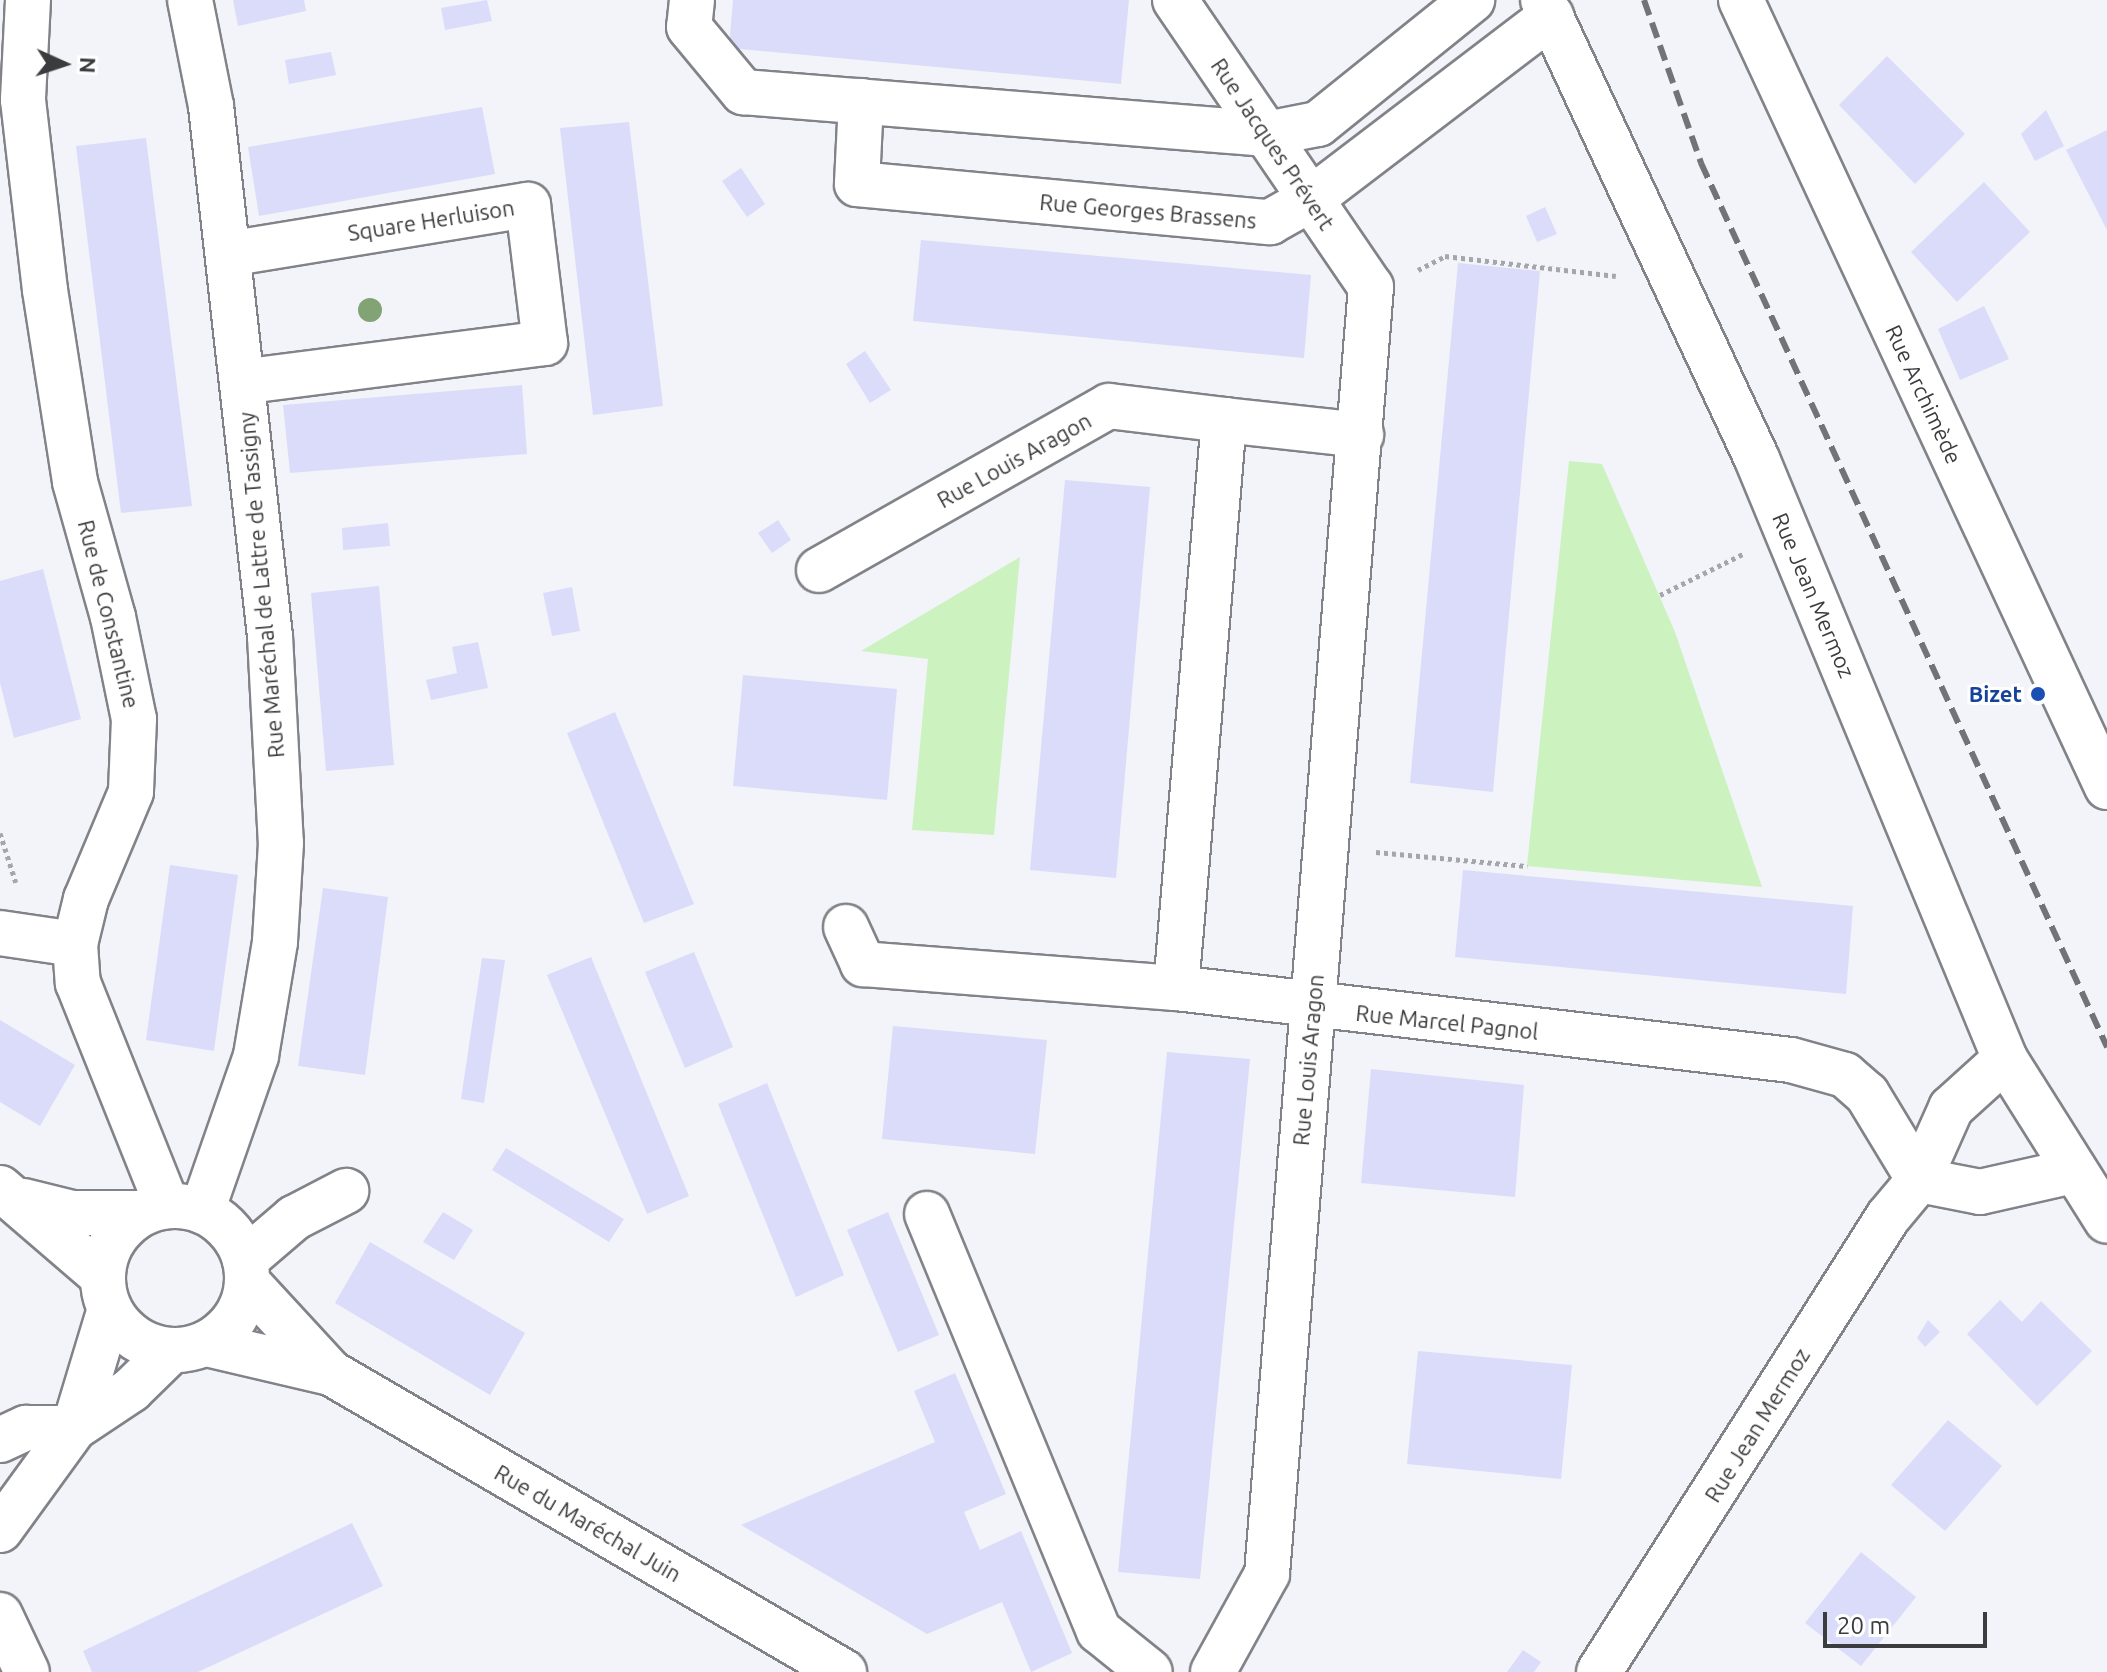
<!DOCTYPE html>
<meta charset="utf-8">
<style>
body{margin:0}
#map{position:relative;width:2107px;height:1672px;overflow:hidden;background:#f2f4f9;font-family:Ubuntu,sans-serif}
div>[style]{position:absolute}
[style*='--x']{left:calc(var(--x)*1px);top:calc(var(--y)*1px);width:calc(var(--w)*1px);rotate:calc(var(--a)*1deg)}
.green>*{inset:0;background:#cbf2bf}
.building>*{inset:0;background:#dbdcf9}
.path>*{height:5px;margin-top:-2.5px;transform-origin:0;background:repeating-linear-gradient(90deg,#a4a6a9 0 4px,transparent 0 8px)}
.roads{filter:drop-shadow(2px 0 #818388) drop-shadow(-2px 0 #818388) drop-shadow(0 2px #818388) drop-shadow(0 -2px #818388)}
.minor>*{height:44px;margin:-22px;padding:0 22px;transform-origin:22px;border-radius:22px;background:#fff}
.minor>.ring{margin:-22px;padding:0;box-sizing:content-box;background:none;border:44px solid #fff;border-radius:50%}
.rail>*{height:6px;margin-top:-3px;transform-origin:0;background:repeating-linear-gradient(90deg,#727376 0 16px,transparent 0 24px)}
.trees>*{width:24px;height:24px;margin:-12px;border-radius:50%;background:#82a474}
.dots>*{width:22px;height:22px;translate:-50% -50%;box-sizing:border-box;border:4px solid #fff;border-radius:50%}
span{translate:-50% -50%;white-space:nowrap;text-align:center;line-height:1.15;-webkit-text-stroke:6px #fff;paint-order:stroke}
.street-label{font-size:22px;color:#3b3c3e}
.transit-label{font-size:22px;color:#164399;font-weight:700}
.right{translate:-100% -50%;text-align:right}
.north{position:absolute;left:24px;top:24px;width:80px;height:80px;-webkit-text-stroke:6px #fff;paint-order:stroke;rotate:93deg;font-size:22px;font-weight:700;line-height:32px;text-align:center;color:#3b3c3e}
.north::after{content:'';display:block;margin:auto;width:28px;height:36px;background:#3b3c3e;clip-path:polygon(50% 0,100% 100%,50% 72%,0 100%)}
.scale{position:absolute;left:1823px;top:1612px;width:164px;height:36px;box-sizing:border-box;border:4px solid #3b3c3e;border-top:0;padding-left:10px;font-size:24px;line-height:28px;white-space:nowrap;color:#3b3c3e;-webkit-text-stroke:6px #fff;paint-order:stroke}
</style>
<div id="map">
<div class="green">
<i style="clip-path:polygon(1569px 461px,1602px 464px,1675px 632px,1762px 887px,1527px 866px)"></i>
<i style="clip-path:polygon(1020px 557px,994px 835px,912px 830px,928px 659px,861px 651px)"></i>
</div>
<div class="building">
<i style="clip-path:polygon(233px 0,304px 0,306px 11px,238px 26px)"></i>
<i style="clip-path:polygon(487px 0,492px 21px,445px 30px,441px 8px)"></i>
<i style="clip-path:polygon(733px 0,1129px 0,1121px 84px,729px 48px)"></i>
<i style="clip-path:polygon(331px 52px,336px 75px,289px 84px,285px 60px)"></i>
<i style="clip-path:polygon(1887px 56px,1965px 134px,1915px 184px,1839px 105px)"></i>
<i style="clip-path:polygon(482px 107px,495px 174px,259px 216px,248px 147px)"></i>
<i style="clip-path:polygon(2046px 110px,2064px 146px,2035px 161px,2021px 134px)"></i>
<i style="clip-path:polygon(629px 122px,663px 406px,593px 415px,560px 128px)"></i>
<i style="clip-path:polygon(2107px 130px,2107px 230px,2066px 150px)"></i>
<i style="clip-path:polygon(146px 138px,192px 506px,121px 513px,76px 146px)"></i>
<i style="clip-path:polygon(741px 168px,765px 204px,747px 217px,722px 181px)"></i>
<i style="clip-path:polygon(1984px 182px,2030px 232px,1957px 302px,1911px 252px)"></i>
<i style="clip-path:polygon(1545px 207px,1557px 234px,1537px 242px,1526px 216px)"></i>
<i style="clip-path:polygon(921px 240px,1311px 275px,1304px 358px,913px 321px)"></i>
<i style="clip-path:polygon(1458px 263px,1540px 271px,1493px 792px,1410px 783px)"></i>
<i style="clip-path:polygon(1984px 306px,2009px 359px,1960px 380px,1938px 329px)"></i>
<i style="clip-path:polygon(865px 351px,891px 390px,870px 403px,846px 364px)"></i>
<i style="clip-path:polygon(522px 385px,527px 454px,290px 473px,283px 405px)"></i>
<i style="clip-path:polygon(1065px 480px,1150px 487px,1116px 878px,1030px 870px)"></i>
<i style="clip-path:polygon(778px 520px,791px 540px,772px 553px,758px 533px)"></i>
<i style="clip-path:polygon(388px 523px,390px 546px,343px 550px,342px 528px)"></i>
<i style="clip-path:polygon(43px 569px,81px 719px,14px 738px,0 683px,0 581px)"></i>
<i style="clip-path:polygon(379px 586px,394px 765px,326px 771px,311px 593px)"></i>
<i style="clip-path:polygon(572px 587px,580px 631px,552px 636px,543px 593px)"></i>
<i style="clip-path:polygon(478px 642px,488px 688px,431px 700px,426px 680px,457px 673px,452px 647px)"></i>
<i style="clip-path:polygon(743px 675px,897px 689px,887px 800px,733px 786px)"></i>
<i style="clip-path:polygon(615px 712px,694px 904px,644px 923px,567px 733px)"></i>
<i style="clip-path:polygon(170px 865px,238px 875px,214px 1051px,146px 1040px)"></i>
<i style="clip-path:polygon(1463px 870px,1853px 906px,1846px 994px,1455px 957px)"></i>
<i style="clip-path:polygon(323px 888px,388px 897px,365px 1075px,298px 1066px)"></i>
<i style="clip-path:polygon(694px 952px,733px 1047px,685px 1068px,645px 972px)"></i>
<i style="clip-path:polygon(591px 957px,689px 1196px,647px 1214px,547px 975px)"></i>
<i style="clip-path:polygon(482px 958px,505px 960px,484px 1103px,461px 1099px)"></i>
<i style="clip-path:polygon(0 1020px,75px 1065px,40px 1126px,0 1102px)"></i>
<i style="clip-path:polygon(893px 1026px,1047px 1040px,1035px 1154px,882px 1139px)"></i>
<i style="clip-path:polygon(1167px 1052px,1250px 1059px,1200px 1579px,1118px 1572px)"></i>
<i style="clip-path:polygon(1371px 1069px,1524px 1085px,1515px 1197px,1361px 1183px)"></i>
<i style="clip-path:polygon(767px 1083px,844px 1275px,796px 1297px,718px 1104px)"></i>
<i style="clip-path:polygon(506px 1148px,624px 1219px,609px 1242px,492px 1170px)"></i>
<i style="clip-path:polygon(443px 1212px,473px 1230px,454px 1260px,423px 1242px)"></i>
<i style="clip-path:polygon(888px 1212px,939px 1335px,898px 1352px,847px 1230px)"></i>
<i style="clip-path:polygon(370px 1242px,525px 1333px,490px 1395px,335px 1303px)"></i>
<i style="clip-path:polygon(2000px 1300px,2022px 1322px,2041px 1301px,2092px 1351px,2037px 1406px,1967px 1334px)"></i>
<i style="clip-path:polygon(1928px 1320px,1940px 1332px,1925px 1347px,1917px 1338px)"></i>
<i style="clip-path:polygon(1418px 1351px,1572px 1365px,1561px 1479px,1407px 1464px)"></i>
<i style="clip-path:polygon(955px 1373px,1006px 1494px,964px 1512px,980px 1550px,1021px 1531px,1072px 1653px,1031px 1672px,1002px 1602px,927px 1634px,741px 1525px,935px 1442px,914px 1391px)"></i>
<i style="clip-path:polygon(1948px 1420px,2002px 1466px,1945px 1531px,1891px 1485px)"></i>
<i style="clip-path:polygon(352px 1523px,383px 1586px,198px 1672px,92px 1672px,83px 1651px)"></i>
<i style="clip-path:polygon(1861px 1552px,1916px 1597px,1861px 1666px,1805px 1623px)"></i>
<i style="clip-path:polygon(1523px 1650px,1541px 1662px,1534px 1672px,1507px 1672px)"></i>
</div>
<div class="path">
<i style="--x:1418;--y:270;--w:30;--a:-27"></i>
<i style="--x:1445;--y:256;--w:172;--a:6.7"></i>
<i style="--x:1660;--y:595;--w:93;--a:-26.3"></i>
<i style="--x:0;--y:833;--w:52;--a:72.3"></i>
<i style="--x:1376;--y:852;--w:152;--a:5.3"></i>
</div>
<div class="roads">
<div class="minor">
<i style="--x:28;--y:0;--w:100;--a:92.9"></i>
<i style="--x:23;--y:100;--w:191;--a:83.4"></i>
<i style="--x:45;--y:290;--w:194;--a:81.1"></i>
<i style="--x:75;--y:482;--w:140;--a:74.3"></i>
<i style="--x:113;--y:617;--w:104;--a:78.4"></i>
<i style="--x:134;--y:719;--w:73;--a:92.4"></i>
<i style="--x:131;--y:792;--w:116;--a:112.8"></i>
<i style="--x:86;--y:899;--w:46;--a:103.7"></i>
<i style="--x:75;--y:944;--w:39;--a:86"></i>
<i style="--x:78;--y:983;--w:239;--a:68.2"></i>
<i style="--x:190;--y:0;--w:108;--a:78.8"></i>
<i style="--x:211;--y:106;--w:533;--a:83.65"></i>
<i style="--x:270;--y:636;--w:207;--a:87"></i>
<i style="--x:281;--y:843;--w:99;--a:93.5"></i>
<i style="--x:275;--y:942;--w:116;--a:99.5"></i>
<i style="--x:256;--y:1056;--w:164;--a:109.2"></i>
<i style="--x:692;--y:0;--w:27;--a:96"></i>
<i style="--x:689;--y:27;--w:85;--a:50.3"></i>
<i style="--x:743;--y:92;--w:525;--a:4.59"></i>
<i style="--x:1266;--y:134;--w:53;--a:-10.9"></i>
<i style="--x:1318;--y:124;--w:198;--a:-38.8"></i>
<i style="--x:1175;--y:0;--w:348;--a:55.7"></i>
<i style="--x:1371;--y:287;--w:1291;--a:94.62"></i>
<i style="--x:1267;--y:1574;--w:112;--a:118.9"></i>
<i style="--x:1543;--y:0;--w:506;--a:65"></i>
<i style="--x:1757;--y:459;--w:649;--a:67.54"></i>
<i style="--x:2005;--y:1059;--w:191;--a:57.8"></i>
<i style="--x:1741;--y:0;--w:868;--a:65.06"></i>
<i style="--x:861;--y:101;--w:83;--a:92.8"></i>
<i style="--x:857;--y:184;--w:415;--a:5.3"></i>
<i style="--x:1270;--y:222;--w:47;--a:-29.3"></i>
<i style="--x:1311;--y:199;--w:302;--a:-37.3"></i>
<i style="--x:228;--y:254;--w:304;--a:-9.3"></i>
<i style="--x:528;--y:205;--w:139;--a:83"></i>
<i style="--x:545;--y:343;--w:305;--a:172.7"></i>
<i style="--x:819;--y:570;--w:333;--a:-29.5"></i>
<i style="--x:1109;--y:406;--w:116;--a:6.9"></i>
<i style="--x:846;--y:927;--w:41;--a:65.3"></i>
<i style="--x:863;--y:964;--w:314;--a:4.4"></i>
<i style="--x:1176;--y:988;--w:619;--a:6.68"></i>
<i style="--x:1791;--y:1060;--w:56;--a:15.5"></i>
<i style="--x:1845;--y:1075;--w:29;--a:41"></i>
<i style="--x:1867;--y:1094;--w:100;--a:58.8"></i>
<i style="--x:0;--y:933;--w:76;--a:8.3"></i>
<i style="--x:1176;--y:988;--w:570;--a:-85.17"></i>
<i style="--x:1224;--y:420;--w:138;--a:6.2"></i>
<i style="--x:1919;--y:1180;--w:62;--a:11.1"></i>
<i style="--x:1980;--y:1192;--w:95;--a:-12.7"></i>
<i style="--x:0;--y:1188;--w:133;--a:40.7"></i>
<i style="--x:24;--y:1201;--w:49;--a:14"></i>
<i style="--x:72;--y:1213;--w:68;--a:0"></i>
<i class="ring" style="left:103px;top:1206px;width:100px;height:100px"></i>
<i style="--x:927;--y:1214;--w:451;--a:67.6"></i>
<i style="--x:1099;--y:1631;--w:65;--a:38.8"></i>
<i style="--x:245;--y:1260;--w:65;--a:-40.6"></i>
<i style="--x:294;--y:1218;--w:59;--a:-27.4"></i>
<i style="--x:247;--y:1282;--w:124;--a:47.3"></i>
<i style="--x:207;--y:1344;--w:127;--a:13.2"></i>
<i style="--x:331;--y:1373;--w:594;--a:30.24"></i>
<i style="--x:74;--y:1428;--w:69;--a:-33.7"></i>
<i style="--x:131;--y:1390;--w:54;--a:-44.3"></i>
<i style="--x:0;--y:1440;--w:29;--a:-25"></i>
<i style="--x:26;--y:1428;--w:48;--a:0"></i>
<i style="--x:0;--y:1530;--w:126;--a:-54"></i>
<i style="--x:74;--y:1428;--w:121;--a:-73.2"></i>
<i style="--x:0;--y:1615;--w:63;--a:64.7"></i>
<i style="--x:1599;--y:1672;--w:539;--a:-57.58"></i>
<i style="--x:1888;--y:1217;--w:48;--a:-50"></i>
<i style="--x:1919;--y:1180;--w:79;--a:-66"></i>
<i style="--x:1951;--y:1108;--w:73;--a:-42.2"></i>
</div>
</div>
<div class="rail">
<i style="--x:1644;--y:0;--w:173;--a:70.7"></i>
<i style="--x:1701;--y:163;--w:973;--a:65.33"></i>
</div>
<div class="trees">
<i style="left:370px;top:310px"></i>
</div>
<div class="dots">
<i style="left:2038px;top:694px;background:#1a4fb4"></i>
</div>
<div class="street-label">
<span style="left:1273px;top:144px;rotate:56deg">Rue Jacques Prévert</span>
<span style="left:1148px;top:211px;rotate:5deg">Rue Georges Brassens</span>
<span style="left:431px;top:220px;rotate:-9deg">Square Herluison</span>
<span style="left:1924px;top:394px;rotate:65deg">Rue Archimède</span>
<span style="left:1014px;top:460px;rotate:-29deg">Rue Louis Aragon</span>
<span style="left:261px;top:585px;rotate:-95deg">Rue Maréchal de Lattre de Tassigny</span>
<span style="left:1814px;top:595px;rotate:67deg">Rue Jean Mermoz</span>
<span style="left:109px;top:614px;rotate:76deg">Rue de Constantine</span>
<span style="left:1447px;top:1022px;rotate:6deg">Rue Marcel Pagnol</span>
<span style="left:1308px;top:1060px;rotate:-85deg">Rue Louis Aragon</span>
<span style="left:1757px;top:1425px;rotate:-58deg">Rue Jean Mermoz</span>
<span style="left:588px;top:1523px;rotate:30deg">Rue du Maréchal Juin</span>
</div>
<div class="transit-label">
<span class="right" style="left:2022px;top:694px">Bizet</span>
</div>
<div class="north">N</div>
<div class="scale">20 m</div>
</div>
